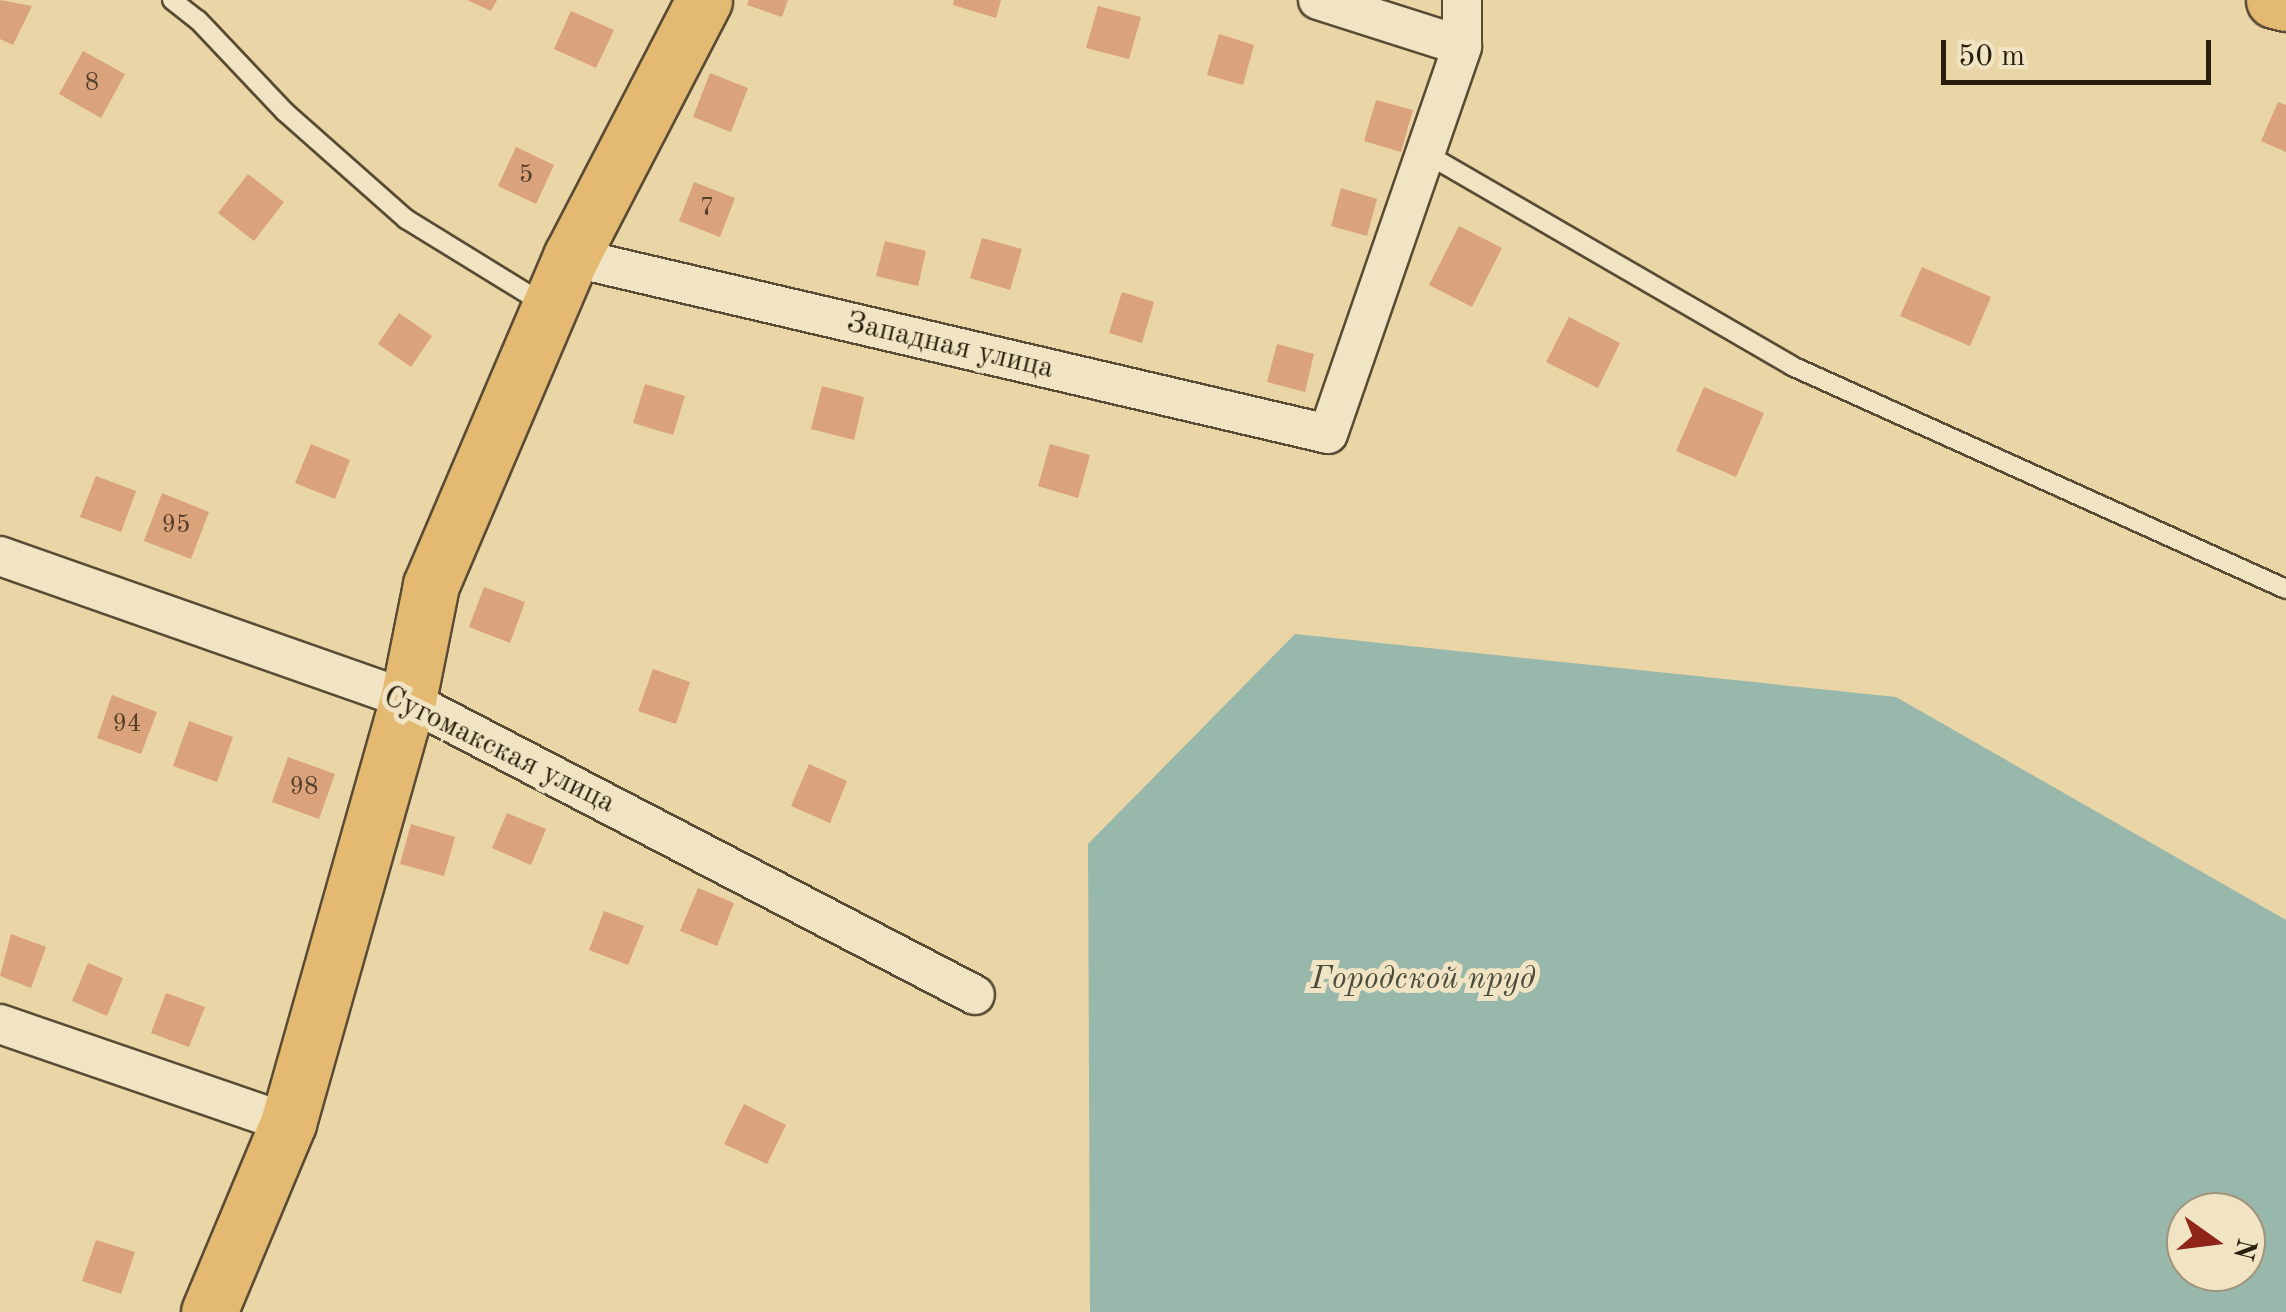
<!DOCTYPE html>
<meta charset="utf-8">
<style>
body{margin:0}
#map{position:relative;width:2286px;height:1312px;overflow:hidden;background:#e9d5a5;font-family:"Old Standard TT",serif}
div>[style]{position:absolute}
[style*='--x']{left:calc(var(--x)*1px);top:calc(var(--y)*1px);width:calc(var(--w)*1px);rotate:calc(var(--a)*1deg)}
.water>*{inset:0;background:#98b8ac}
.building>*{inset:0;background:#daa37c}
.roads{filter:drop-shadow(2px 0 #594b34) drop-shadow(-2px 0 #594b34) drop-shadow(0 2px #594b34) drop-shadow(0 -2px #594b34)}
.lane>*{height:18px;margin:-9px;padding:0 9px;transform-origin:9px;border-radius:9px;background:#f1e4c4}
.street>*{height:38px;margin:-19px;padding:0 19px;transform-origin:19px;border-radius:19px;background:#f1e4c4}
.primary>*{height:55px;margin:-27.5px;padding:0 27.5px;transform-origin:27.5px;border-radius:27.5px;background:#e4ba72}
span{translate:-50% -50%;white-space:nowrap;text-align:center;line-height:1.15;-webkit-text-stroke:10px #f1e4c4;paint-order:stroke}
.number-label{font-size:25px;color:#553e2a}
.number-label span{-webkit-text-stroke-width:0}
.street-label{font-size:30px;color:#291d0e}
.water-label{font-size:32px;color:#4a4c3d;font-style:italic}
.north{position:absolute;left:2166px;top:1192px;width:100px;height:100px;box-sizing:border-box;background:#f1e4c4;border:2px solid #a1947b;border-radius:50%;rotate:104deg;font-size:28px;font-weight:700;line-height:40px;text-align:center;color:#291d0e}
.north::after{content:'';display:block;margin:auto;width:35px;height:45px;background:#8f2418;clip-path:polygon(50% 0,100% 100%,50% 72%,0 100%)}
.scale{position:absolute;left:1941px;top:40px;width:270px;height:45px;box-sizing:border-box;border:5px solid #291d0e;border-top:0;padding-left:12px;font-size:30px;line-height:35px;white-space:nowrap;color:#291d0e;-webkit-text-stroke:8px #f1e4c4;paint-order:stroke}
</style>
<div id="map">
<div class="water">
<i style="clip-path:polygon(evenodd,1295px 634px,1896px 697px,2286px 920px,2286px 1312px,1090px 1312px,1088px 844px,1295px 634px,2186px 1212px,2246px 1212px,2246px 1272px,2186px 1272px,2186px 1212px)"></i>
</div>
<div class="building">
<i style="clip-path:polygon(0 0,32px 6px,13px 45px,0 39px)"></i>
<i style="clip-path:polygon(467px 0,497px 0,491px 11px)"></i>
<i style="clip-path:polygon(749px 0,788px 0,782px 17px,747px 5px)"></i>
<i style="clip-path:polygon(954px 0,1001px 0,996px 18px,953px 5px)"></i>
<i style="clip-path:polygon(1098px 6px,1141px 17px,1129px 59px,1086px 48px)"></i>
<i style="clip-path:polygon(571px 11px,614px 30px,596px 68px,554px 49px)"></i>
<i style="clip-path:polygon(1219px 34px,1254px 45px,1243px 85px,1207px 75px)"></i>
<i style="clip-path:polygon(83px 51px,125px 74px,101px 118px,59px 94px)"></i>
<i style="clip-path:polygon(710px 73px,748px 88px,731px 132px,693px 117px)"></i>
<i style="clip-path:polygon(1376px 100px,1413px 110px,1401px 152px,1364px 141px)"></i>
<i style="clip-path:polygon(2278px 102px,2286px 105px,2286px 152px,2261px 141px)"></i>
<i style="clip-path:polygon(516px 147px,554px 165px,536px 204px,498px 186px)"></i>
<i style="clip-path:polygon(248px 174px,284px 202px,254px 241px,218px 213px)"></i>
<i style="clip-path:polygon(694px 182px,735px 198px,720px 237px,679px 221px)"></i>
<i style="clip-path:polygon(1341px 188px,1377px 199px,1367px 236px,1331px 226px)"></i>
<i style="clip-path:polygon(1459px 226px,1502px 248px,1472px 307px,1429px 285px)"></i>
<i style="clip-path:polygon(982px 238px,1022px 249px,1010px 290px,970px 278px)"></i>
<i style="clip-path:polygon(885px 241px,926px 251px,918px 286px,876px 276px)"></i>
<i style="clip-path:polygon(1922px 267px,1991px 297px,1970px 346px,1900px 316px)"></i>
<i style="clip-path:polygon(1122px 292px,1154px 302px,1142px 343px,1109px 333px)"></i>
<i style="clip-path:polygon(399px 313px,432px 336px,411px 367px,378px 344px)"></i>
<i style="clip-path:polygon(1569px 317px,1620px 343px,1598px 388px,1546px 362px)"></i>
<i style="clip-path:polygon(1277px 344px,1314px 354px,1305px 392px,1267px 382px)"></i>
<i style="clip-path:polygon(645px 384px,685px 396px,673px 435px,633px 423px)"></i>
<i style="clip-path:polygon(822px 386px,864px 397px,854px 440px,811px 429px)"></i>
<i style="clip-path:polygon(1704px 387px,1764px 413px,1736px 477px,1676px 451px)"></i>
<i style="clip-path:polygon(311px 444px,350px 460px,335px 499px,295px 483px)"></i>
<i style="clip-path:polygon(1050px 444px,1090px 455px,1078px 498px,1038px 486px)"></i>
<i style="clip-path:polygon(96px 476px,136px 491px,121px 532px,80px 517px)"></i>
<i style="clip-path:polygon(162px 493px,209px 512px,191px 559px,144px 541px)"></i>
<i style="clip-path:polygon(484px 587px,525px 602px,510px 643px,469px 627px)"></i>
<i style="clip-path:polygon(653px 669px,690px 682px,676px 724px,638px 711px)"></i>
<i style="clip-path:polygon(112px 695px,157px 712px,141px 754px,97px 738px)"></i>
<i style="clip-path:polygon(189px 721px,233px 737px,217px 782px,173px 766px)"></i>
<i style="clip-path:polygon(288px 757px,335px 774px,319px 819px,272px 802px)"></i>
<i style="clip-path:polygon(809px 764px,847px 781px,830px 823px,791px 806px)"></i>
<i style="clip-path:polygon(507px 813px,546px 829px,531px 865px,492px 848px)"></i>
<i style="clip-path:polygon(411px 824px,455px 837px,444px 876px,400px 864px)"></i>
<i style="clip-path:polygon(698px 888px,734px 903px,717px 946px,680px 931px)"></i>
<i style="clip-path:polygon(604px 911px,644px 926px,628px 965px,589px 950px)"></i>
<i style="clip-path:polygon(11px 934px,46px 947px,31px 988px,0 976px)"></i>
<i style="clip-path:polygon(88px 963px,123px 978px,107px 1016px,72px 1001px)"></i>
<i style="clip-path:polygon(166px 993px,205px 1007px,189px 1047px,151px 1033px)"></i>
<i style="clip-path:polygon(744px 1104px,786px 1125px,767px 1164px,724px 1144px)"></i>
<i style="clip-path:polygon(96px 1240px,135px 1252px,121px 1294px,82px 1281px)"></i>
</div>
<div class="roads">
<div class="lane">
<i style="--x:172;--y:0;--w:33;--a:38"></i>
<i style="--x:198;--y:20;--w:127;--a:46.6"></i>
<i style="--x:285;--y:112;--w:162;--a:41.5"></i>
<i style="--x:406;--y:219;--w:162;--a:31.6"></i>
<i style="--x:1425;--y:153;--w:424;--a:30.1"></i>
<i style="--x:1792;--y:366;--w:542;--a:24.3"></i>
</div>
<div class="street">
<i style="--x:1318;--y:0;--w:151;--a:17.7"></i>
<i style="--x:571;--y:257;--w:777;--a:13.16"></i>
<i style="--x:1328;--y:434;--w:410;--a:-70.9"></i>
<i style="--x:1462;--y:46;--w:46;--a:-90"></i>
<i style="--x:0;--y:556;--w:433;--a:19.4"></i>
<i style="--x:408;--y:700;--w:639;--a:27.49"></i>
<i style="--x:0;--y:1024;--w:305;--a:19"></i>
</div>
<div class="primary">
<i style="--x:2274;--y:0;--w:12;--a:14"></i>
<i style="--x:209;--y:1312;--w:205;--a:-67.3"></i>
<i style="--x:288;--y:1123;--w:440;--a:-74.2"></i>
<i style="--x:408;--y:700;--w:117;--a:-78.7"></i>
<i style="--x:431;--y:585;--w:357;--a:-66.9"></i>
<i style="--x:571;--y:257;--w:289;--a:-62.6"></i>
</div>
</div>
<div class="number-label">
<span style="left:92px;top:84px">8</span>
<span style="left:526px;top:176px">5</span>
<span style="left:707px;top:209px">7</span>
<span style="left:176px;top:526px">95</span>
<span style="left:127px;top:725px">94</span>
<span style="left:304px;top:788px">98</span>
</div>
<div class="street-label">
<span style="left:950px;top:346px;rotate:13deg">Западная улица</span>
<span style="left:499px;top:750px;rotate:26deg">Сугомакская улица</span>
</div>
<div class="water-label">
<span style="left:1423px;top:980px">Городской пруд</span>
</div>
<div class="north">N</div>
<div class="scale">50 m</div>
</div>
